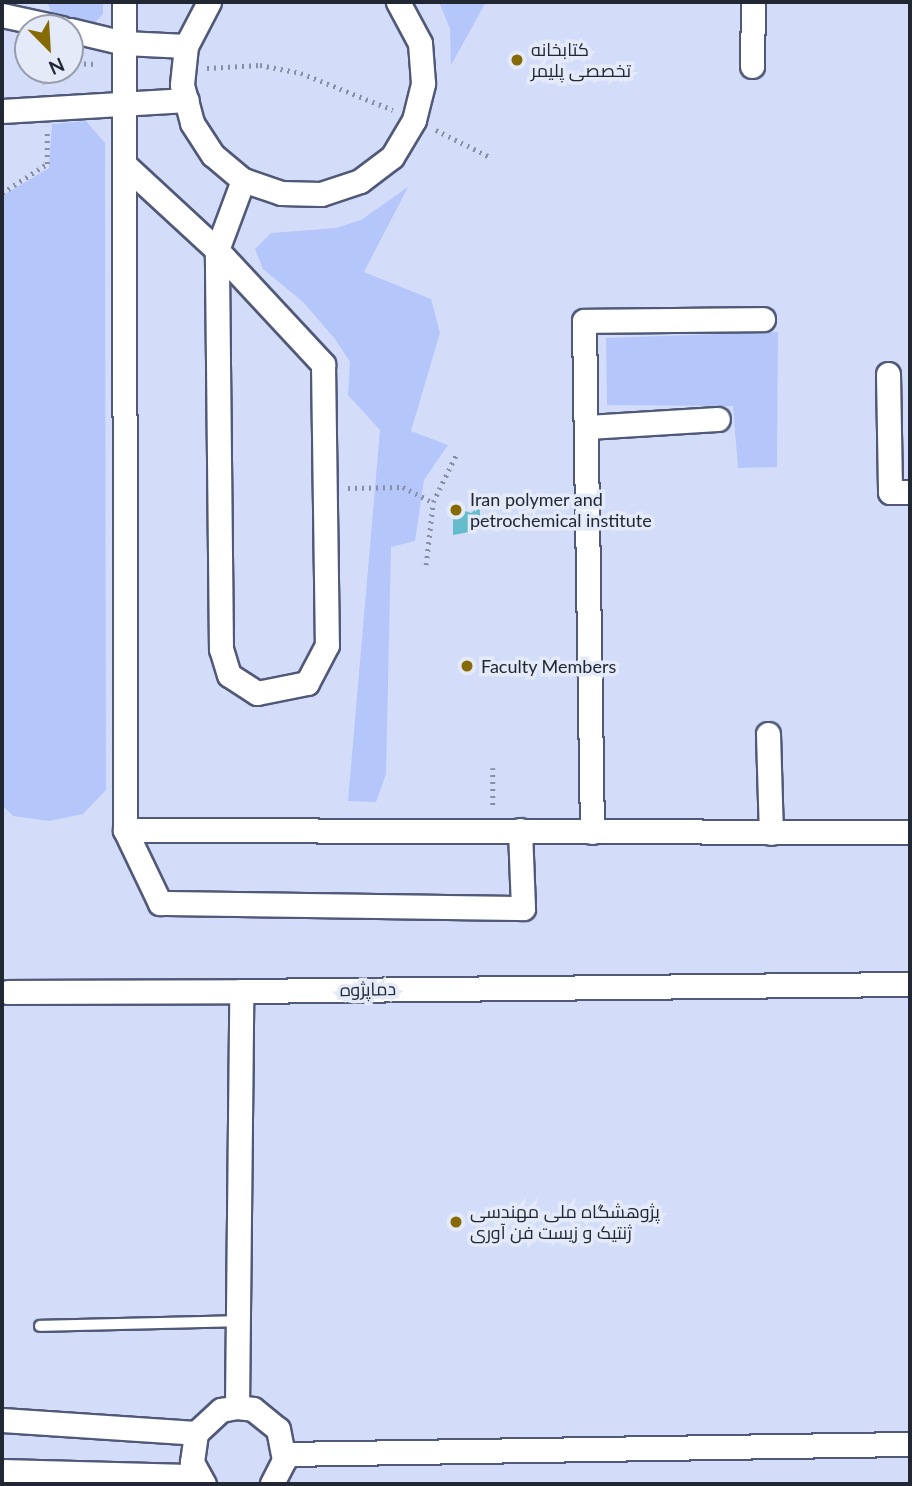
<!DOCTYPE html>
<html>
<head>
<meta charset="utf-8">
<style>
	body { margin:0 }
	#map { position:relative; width:912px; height:1486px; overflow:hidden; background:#d3ddfa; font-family:Lato,Cairo,sans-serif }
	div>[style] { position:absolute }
	.green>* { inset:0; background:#b5c6fa }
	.water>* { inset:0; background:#65bccb }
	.path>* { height:4.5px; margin-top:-2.25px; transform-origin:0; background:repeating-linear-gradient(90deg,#878fa5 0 2px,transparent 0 7px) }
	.roads { filter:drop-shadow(2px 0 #505a78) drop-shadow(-2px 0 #505a78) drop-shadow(0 2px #505a78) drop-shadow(0 -2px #505a78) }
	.lane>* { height:10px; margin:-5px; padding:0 5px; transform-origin:5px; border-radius:5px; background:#fff }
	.street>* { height:23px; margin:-11.5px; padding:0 11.5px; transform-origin:11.5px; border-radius:11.5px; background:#fff }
	.dots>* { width:19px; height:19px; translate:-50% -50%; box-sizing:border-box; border:4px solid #e5eaf9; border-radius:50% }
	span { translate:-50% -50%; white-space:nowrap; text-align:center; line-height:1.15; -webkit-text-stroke:7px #e5eaf9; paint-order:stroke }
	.poi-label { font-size:18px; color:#222734 }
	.left { translate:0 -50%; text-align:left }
	.street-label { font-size:18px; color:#222734 }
	.frame { position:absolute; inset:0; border:4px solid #222734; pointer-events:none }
	.north { position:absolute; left:14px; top:14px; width:70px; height:70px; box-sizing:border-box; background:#e5eaf9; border:2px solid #979caa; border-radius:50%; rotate:156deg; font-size:19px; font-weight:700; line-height:28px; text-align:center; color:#222734 }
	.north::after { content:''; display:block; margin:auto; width:24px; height:32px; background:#866a06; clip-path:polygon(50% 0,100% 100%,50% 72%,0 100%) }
</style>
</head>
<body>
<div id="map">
	<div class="green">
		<i style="clip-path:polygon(47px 2px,103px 2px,103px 14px,92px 26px,54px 19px)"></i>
		<i style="clip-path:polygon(439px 2px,486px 2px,451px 65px,450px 29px)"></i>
		<i style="clip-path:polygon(86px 121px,105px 143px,106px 790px,83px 814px,49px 821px,13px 816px,2px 805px,2px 196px,49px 168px,52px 124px)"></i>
		<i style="clip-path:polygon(408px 187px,364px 272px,431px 299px,440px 333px,411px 431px,448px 445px,424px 480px,415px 541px,391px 547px,386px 774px,376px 802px,348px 801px,380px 430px,348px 395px,350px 362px,335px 339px,303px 302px,263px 269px,255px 249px,271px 233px,336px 228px,361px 220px)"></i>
		<i style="clip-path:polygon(778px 332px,777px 467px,738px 468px,733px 406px,607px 405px,606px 338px)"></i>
	</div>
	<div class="water">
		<i style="clip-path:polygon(480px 506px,480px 525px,475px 531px,453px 535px,453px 507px,471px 513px)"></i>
	</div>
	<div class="path">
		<i style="left:70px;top:63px;width:27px;rotate:2deg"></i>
		<i style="left:207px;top:68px;width:53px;rotate:-3.2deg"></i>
		<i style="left:260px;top:65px;width:42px;rotate:11deg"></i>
		<i style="left:301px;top:73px;width:99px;rotate:21.9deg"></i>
		<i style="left:44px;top:70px;width:14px;rotate:86deg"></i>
		<i style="left:436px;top:130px;width:60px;rotate:26.6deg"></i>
		<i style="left:2px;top:193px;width:54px;rotate:-32.8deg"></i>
		<i style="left:47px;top:164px;width:33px;rotate:-90deg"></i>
		<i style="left:348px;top:488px;width:55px;rotate:-1deg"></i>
		<i style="left:403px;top:487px;width:34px;rotate:27deg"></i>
		<i style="left:426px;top:565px;width:63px;rotate:-83.7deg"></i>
		<i style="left:433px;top:502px;width:55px;rotate:-63.9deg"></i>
		<i style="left:493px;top:768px;width:41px;rotate:90deg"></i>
	</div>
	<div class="roads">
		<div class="lane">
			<i style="left:40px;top:1326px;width:200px;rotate:-1.4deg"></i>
		</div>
		<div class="street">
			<i style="left:124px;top:2px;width:828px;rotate:89.93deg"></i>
			<i style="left:125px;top:830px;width:785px;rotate:0.15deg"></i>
			<i style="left:209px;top:2px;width:50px;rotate:117.6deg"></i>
			<i style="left:186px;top:46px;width:39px;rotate:96deg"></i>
			<i style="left:182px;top:85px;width:39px;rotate:75deg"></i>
			<i style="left:192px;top:123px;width:38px;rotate:57deg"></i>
			<i style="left:213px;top:155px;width:39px;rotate:40deg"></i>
			<i style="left:243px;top:180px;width:40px;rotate:18.9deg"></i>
			<i style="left:281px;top:193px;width:40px;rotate:1.4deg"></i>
			<i style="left:321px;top:194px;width:41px;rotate:-18.4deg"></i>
			<i style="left:360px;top:181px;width:40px;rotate:-37deg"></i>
			<i style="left:392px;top:157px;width:43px;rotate:-59.3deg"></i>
			<i style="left:414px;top:120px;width:38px;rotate:-76deg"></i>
			<i style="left:423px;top:83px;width:40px;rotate:-94.3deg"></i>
			<i style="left:420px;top:43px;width:47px;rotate:-118.2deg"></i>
			<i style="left:2px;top:15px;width:61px;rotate:12.2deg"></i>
			<i style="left:70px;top:30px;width:56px;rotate:13.5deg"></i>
			<i style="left:124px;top:43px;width:62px;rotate:2.8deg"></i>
			<i style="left:752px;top:66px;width:64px;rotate:-89.1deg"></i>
			<i style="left:2px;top:111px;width:185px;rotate:-3.4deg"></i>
			<i style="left:126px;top:166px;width:124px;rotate:42.7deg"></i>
			<i style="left:217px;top:250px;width:75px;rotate:-69.6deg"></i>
			<i style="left:217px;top:250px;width:156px;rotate:47.1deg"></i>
			<i style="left:323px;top:364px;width:281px;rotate:89.2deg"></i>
			<i style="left:327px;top:645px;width:43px;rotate:117.8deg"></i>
			<i style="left:307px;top:683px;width:51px;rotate:168.7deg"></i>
			<i style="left:257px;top:693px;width:33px;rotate:-147deg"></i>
			<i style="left:229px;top:675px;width:27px;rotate:-107deg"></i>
			<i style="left:221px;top:649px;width:399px;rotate:-90.6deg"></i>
			<i style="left:888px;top:374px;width:118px;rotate:89deg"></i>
			<i style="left:890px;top:492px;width:20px"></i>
			<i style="left:587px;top:427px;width:131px;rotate:-3.5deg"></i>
			<i style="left:768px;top:734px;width:99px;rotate:88.3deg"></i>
			<i style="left:125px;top:830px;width:81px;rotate:64.4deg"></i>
			<i style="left:160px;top:903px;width:363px;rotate:0.8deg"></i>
			<i style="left:523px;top:908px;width:78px;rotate:-92.2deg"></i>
			<i style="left:592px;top:832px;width:511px;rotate:-90.9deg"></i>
			<i style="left:584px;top:321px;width:179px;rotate:-0.6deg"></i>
			<i style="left:8px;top:992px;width:233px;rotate:-0.2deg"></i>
			<i style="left:237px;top:1407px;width:416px;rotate:-89.4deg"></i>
			<i style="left:241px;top:991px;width:669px;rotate:-0.6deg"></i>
			<i style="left:2px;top:1420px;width:194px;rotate:3.8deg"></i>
			<i style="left:284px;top:1454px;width:626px;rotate:-0.92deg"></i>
			<i style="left:2px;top:1471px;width:196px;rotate:1.5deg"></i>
			<i style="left:204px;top:1484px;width:25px;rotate:-119deg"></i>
			<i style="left:192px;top:1462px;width:29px;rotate:-82deg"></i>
			<i style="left:196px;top:1433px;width:34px;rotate:-43deg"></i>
			<i style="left:221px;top:1410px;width:16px;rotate:-11deg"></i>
			<i style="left:237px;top:1407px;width:16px;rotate:7deg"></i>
			<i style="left:253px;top:1409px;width:32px;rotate:39deg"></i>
			<i style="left:278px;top:1429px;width:32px;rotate:79deg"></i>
			<i style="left:284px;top:1460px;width:27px;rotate:117deg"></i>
		</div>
	</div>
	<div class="dots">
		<i style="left:517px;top:60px;background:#866a06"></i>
		<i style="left:456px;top:510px;background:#866a06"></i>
		<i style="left:467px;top:666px;background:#866a06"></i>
		<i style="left:456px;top:1222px;background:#866a06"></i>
	</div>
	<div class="poi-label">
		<span class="left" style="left:531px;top:60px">کتابخانه<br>تخصصی پلیمر</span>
		<span class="left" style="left:470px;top:510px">Iran polymer and<br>petrochemical institute</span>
		<span class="left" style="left:481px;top:666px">Faculty Members</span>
		<span class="left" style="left:470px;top:1222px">پژوهشگاه ملی مهندسی<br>ژنتیک و زیست فن آوری</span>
	</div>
	<div class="street-label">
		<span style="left:368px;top:989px;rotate:-1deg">دماپژوه</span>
	</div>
	<div class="frame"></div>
	<div class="north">N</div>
</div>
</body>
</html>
